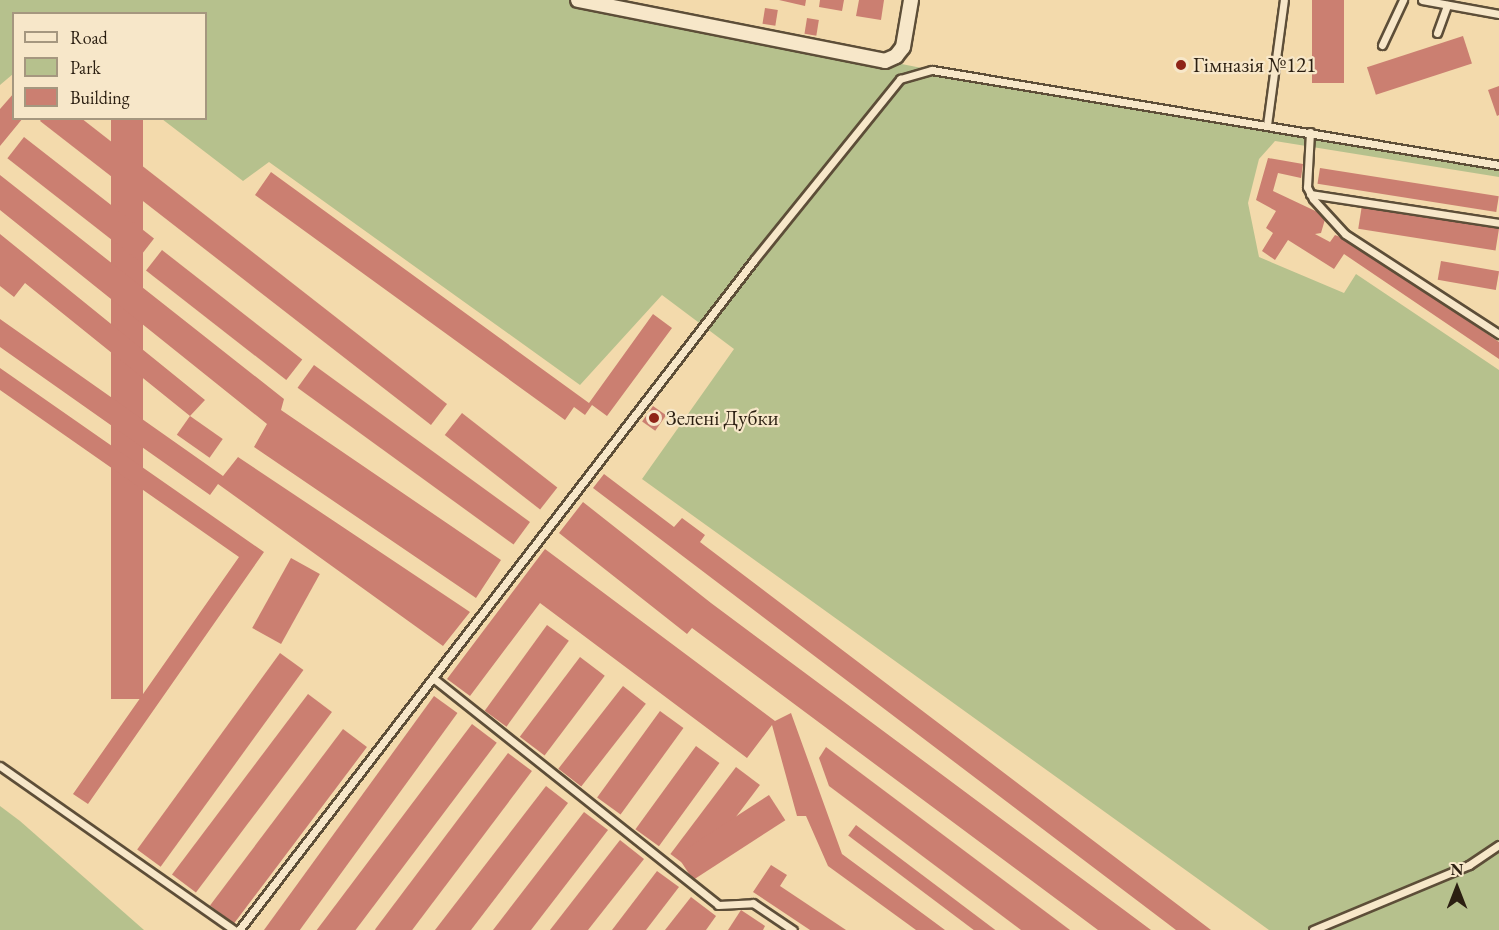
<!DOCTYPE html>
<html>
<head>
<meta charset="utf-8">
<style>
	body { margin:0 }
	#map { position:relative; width:1499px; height:930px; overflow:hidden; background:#f3daac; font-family:"EB Garamond",serif }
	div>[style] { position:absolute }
	.green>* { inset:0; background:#b6c18d }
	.building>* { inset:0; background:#cb7f71; transform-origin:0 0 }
	.roads { filter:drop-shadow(2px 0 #5d4e38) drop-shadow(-2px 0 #5d4e38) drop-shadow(0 2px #5d4e38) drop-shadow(0 -2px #5d4e38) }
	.lane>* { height:7px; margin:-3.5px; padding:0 3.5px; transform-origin:3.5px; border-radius:3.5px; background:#f7e7c9 }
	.street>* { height:14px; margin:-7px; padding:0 7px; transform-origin:7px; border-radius:7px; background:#f7e7c9 }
	.dots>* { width:16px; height:16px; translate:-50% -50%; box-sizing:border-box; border:3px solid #f7e7c9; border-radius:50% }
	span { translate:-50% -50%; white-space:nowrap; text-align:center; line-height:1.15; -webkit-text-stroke:4.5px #f7e7c9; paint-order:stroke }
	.poi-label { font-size:21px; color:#2b1f11 }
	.left { translate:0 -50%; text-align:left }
	.legend { position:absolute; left:12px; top:12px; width:195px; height:108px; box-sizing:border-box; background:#f7e7c9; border:2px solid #a5977f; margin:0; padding:8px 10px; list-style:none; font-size:18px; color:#2b1f11 }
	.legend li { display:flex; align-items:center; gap:12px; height:30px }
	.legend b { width:30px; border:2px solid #a5977f }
	.north { position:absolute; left:1427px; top:858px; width:60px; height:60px; -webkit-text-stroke:4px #f7e7c9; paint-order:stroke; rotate:0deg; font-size:16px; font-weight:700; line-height:24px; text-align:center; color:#2b1f11 }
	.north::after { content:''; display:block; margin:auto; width:21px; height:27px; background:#2b1f11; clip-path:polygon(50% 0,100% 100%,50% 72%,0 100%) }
</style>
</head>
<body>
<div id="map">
	<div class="green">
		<i style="clip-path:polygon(0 0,578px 0,932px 70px,1499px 165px,1499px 177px,1275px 141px,1259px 159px,1248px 203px,1259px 257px,1344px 293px,1356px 274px,1499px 370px,1499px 930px,1269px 930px,642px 479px,734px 349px,662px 295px,580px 385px,269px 162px,243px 181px,162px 119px,206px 118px,206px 14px,14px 14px,13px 74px,0 85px)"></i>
		<i style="clip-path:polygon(0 806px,20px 821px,144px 930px,0 930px)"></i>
	</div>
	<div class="building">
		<i style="clip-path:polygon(779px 0,806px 0,805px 6px)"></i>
		<i style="clip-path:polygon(820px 0,844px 0,842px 11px,819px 7px)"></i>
		<i style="clip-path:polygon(859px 0,884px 0,881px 20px,856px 16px)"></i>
		<i style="left:1312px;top:0;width:32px;height:83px"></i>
		<i style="left:765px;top:8px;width:13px;height:16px;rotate:9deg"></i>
		<i style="left:807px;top:18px;width:12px;height:16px;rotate:9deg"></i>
		<i style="left:1463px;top:36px;width:29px;height:101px;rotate:72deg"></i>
		<i style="clip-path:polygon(1499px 86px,1499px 115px,1497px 116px,1488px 90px)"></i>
		<i style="clip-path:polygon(14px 93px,14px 118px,23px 118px,0 146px,0 109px)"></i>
		<i style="clip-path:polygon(42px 118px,81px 118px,447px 404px,431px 425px,40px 121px)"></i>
		<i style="left:111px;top:118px;width:32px;height:581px"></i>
		<i style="left:24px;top:137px;width:165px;height:27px;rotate:38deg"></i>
		<i style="clip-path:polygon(1268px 158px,1303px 164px,1301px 178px,1278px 173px,1273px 191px,1326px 216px,1321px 233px,1315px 234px,1330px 242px,1335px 235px,1353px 242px,1499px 342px,1499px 359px,1344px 254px,1334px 269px,1288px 240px,1275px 260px,1262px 251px,1273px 233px,1266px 228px,1276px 211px,1256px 200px)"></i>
		<i style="left:1320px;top:168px;width:181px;height:16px;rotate:9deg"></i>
		<i style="clip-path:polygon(271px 172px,589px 403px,653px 314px,672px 328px,607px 416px,592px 405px,585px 415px,574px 407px,565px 420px,255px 195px)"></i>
		<i style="clip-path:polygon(0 175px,284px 399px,281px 410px,501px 560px,476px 598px,254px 447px,267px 424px,0 210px)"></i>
		<i style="left:1362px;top:205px;width:139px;height:24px;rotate:9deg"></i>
		<i style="clip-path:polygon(0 234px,205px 400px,190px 416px,25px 283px,14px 297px,0 286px)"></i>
		<i style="left:162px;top:250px;width:178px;height:26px;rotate:38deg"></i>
		<i style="left:1441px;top:261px;width:59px;height:19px;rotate:10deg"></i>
		<i style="clip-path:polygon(0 319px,223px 476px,238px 457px,470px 612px,443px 646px,218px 484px,210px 495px,0 347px)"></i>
		<i style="left:314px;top:365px;width:267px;height:28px;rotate:36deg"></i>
		<i style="clip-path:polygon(0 368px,264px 552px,88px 804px,73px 794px,239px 557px,0 390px)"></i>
		<i style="left:653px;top:406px;width:16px;height:19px;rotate:35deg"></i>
		<i style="left:462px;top:413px;width:121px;height:28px;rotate:38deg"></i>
		<i style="left:190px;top:416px;width:40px;height:23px;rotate:35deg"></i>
		<i style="clip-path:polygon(604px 474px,674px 527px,682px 518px,705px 535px,700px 542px,1211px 930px,1176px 930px,593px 488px)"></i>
		<i style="clip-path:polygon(583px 502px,711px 603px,1151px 930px,1098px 930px,692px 628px,687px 634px,559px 533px)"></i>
		<i style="clip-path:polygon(545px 549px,775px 721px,791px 713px,842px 854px,945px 930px,916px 930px,828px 866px,806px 816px,797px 816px,772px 725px,747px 758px,540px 603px,470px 696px,447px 679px)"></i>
		<i style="left:291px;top:558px;width:33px;height:80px;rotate:29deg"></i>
		<i style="left:547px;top:625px;width:27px;height:106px;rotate:36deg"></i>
		<i style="left:280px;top:653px;width:29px;height:243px;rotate:36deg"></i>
		<i style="left:580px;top:657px;width:31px;height:100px;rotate:37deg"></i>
		<i style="left:623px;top:686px;width:29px;height:105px;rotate:38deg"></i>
		<i style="left:308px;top:694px;width:30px;height:226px;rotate:37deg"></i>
		<i style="left:434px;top:696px;width:29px;height:293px;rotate:36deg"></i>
		<i style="left:660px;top:711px;width:29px;height:107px;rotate:36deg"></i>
		<i style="left:472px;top:724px;width:31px;height:258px;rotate:37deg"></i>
		<i style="left:343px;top:729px;width:30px;height:221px;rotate:37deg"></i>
		<i style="left:696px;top:746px;width:29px;height:103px;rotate:36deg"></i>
		<i style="clip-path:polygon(826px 747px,1070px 930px,1021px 930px,829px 786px,819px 758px)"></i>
		<i style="left:508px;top:753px;width:30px;height:221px;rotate:37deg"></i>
		<i style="left:736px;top:767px;width:30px;height:109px;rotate:37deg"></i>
		<i style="clip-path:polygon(546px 786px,568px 803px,471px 930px,435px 930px)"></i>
		<i style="left:769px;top:795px;width:30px;height:110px;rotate:57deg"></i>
		<i style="clip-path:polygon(584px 812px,608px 830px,531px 930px,493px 930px)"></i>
		<i style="left:856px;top:825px;width:176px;height:13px;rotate:37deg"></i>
		<i style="clip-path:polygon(620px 840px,644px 859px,588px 930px,550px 930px)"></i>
		<i style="clip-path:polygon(771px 865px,787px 875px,780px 886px,846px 930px,810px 930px,753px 892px)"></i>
		<i style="clip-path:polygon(657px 871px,679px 887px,646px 930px,612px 930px)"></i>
		<i style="clip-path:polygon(691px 897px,716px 916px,706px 930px,665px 930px)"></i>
		<i style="clip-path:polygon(741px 910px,765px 926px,763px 930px,728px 930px)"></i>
	</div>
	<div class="roads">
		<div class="lane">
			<i style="left:1422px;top:0;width:78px;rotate:10.3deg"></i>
			<i style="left:1437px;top:33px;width:30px;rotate:-70deg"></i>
			<i style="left:1382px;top:45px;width:50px;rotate:-65deg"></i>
			<i style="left:1267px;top:125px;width:126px;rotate:-82.3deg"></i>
			<i style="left:1310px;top:132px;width:55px;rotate:93.1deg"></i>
			<i style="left:1307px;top:187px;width:13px;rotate:63deg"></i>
			<i style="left:1313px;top:199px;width:47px;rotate:47.6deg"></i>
			<i style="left:1345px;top:234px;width:184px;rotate:33deg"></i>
			<i style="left:1310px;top:194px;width:191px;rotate:8.7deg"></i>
			<i style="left:433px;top:678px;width:364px;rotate:38.5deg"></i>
			<i style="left:718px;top:905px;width:35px;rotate:-3deg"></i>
			<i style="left:753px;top:903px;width:48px;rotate:34deg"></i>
			<i style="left:0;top:766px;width:286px;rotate:35deg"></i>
			<i style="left:239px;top:930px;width:845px;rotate:-52.45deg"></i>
			<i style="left:754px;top:260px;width:233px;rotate:-51.1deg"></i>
			<i style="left:900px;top:79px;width:33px;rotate:-16deg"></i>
			<i style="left:932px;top:70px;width:575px;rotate:9.51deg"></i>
			<i style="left:1313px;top:930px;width:169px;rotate:-22.6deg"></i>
			<i style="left:1469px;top:865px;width:36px;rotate:-34deg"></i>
		</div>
		<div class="street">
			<i style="left:578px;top:0;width:313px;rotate:11.2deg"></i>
			<i style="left:885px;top:61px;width:12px;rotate:-24deg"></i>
			<i style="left:896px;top:56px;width:11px;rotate:-52deg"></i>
			<i style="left:903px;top:47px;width:48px;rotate:-80.3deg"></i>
		</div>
	</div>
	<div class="dots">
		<i style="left:1181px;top:65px;background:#8f2418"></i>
		<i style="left:654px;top:418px;background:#8f2418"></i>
	</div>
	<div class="poi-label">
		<span class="left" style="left:1193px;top:65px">Гімназія №121</span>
		<span class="left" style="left:666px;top:418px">Зелені Дубки</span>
	</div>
	<ul class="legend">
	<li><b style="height:8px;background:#f7e7c9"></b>Road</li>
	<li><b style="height:16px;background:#b6c18d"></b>Park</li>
	<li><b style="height:16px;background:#cb7f71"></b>Building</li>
	</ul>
	<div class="north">N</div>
</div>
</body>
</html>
